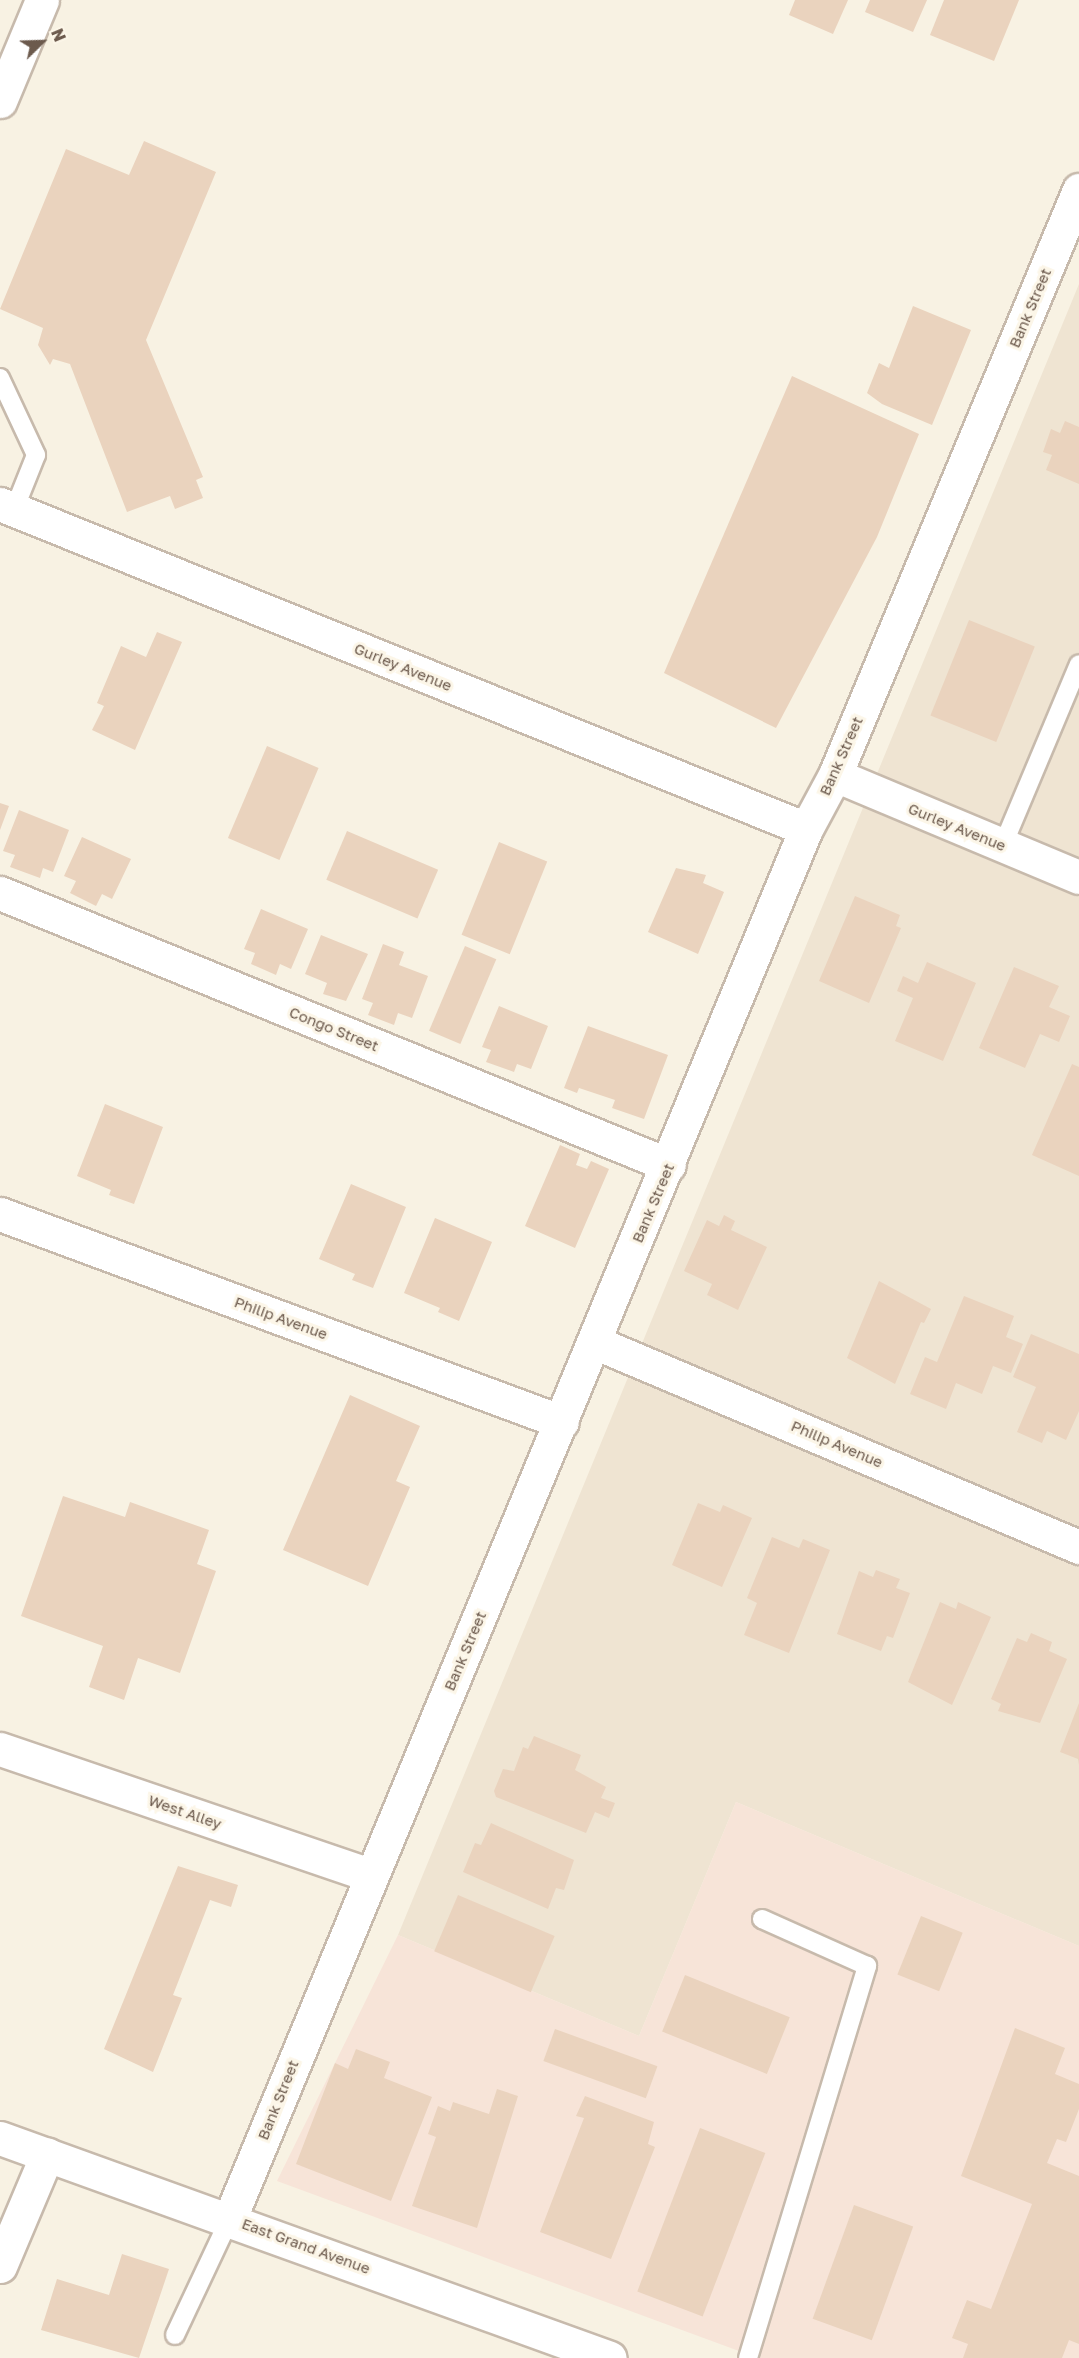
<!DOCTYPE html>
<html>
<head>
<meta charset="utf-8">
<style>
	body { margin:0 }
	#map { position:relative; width:1079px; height:2358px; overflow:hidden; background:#f8f2e3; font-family:"Golos Text",sans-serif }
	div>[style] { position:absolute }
	.residential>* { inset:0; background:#efe4d2 }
	.commercial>* { inset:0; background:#f7e4d8 }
	.building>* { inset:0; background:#ead3be; transform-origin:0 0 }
	.roads { filter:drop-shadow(2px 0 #c7baac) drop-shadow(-2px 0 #c7baac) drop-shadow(0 2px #c7baac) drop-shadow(0 -2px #c7baac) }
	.lane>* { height:18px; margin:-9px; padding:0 9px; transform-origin:9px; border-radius:9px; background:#fff }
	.street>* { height:33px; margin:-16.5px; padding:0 16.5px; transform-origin:16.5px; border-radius:16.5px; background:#fff }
	.secondary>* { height:33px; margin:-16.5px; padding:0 16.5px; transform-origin:16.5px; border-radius:16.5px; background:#fff }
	span { translate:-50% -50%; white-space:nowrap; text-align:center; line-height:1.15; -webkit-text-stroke:6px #fcf6e8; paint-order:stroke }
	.street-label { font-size:15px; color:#6c5a4d }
	.north { position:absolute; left:12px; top:12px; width:60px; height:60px; -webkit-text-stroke:4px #fcf6e8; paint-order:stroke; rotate:67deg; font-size:16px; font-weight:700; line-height:24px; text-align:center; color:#6c5a4d }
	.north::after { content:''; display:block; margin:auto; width:21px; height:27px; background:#6c5a4d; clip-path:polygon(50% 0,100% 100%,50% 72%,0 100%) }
</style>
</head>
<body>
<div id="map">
	<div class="residential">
		<i style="clip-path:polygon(1079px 284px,1079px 1946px,736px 1802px,639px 2036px,398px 1935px)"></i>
	</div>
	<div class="commercial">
		<i style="clip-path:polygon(736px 1802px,1079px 1946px,1079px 2358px,758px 2358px,277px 2181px,398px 1935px,639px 2036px)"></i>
	</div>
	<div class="building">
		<i style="clip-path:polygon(795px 0,848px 0,833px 34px,789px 15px)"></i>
		<i style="clip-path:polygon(870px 0,927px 0,913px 32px,865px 12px)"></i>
		<i style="clip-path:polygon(944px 0,1019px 0,994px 61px,930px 35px)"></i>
		<i style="clip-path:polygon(144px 141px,216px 172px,146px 340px,203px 477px,196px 480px,203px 498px,175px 509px,170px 496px,127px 512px,70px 364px,53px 359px,50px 365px,38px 345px,43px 328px,0 309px,66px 149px,129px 175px)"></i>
		<i style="clip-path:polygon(913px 306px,971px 330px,932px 425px,882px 404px,867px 393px,879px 363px,889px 368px)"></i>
		<i style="clip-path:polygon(792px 376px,919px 434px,877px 537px,776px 728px,664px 673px)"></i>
		<i style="clip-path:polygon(1065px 421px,1079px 427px,1079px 484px,1046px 470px,1052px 455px,1043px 452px,1051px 429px,1060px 433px)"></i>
		<i style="left:969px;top:620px;width:71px;height:103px;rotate:22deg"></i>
		<i style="clip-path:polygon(157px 632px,182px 642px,135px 750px,92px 730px,104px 706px,97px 703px,121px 646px,146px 657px)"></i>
		<i style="left:267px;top:746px;width:56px;height:100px;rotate:23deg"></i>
		<i style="clip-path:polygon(0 803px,9px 806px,0 830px)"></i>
		<i style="clip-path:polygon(19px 810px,69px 830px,53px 872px,43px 868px,40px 878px,10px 867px,15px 855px,3px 851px)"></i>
		<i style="left:347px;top:831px;width:99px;height:53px;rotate:23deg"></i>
		<i style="clip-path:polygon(82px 837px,131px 859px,112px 899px,102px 894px,96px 906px,70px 893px,76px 881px,64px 876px)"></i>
		<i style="left:499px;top:842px;width:52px;height:100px;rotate:22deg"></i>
		<i style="clip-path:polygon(676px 868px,706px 875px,703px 883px,724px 892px,698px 954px,648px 932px)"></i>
		<i style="clip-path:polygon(855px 896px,900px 915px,896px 926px,901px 928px,869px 1003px,819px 981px)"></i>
		<i style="clip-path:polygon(261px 909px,308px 929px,291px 969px,280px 964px,276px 975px,251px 964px,255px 953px,244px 949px)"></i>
		<i style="clip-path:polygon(321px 935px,368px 954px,346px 1001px,323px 994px,327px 983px,305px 974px)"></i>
		<i style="clip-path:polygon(383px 944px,404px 952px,399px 965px,428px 976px,412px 1018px,398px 1013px,394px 1025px,368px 1015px,373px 1003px,362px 999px)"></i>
		<i style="left:465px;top:946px;width:34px;height:92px;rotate:23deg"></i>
		<i style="clip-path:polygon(927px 962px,976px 983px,943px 1061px,895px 1041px,913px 998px,897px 991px,903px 976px,918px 983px)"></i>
		<i style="clip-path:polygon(1014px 967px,1059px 986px,1049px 1007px,1070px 1016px,1059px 1042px,1040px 1034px,1025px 1068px,979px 1048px)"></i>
		<i style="clip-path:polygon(499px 1006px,548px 1026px,531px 1069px,517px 1064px,514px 1072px,486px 1062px,491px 1050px,482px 1047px)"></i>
		<i style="clip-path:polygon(588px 1026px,668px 1055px,644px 1119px,612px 1108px,615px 1100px,579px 1088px,577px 1093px,564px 1088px)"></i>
		<i style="clip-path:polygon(1072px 1064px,1079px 1067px,1079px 1176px,1032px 1155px)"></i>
		<i style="clip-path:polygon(105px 1104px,163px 1127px,134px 1204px,109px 1195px,111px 1190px,77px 1176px)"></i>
		<i style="clip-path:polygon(560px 1145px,580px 1154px,576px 1165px,587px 1169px,591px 1161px,609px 1169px,575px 1248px,525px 1226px)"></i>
		<i style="clip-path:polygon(351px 1184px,406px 1207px,373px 1288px,352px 1280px,355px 1274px,319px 1259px)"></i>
		<i style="clip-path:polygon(724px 1215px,735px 1221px,731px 1230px,767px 1247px,738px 1310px,707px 1295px,712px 1284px,684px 1271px,707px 1220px,719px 1226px)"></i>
		<i style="clip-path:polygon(435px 1218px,492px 1242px,459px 1321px,438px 1312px,440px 1308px,404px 1293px)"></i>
		<i style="clip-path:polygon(879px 1281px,931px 1309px,924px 1323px,921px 1322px,895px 1384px,847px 1358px)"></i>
		<i style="clip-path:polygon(964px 1296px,1014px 1316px,1006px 1337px,1023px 1344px,1011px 1373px,993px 1366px,982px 1394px,956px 1383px,946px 1409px,910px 1394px,925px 1357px,937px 1362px)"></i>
		<i style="clip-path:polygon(1031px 1334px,1079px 1354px,1079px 1411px,1066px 1440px,1047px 1431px,1042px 1443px,1017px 1432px,1036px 1387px,1013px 1377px)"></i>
		<i style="clip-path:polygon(350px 1395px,420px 1426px,396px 1481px,410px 1487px,368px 1586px,283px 1550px)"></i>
		<i style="clip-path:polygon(63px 1496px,125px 1517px,130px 1502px,209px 1530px,197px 1564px,216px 1571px,180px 1673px,138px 1658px,124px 1700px,89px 1687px,103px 1646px,21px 1616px)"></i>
		<i style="clip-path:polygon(698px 1503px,720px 1512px,723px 1505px,752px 1518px,722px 1587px,672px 1565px)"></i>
		<i style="clip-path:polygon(772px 1537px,799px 1548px,803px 1539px,830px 1550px,789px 1653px,744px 1635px,757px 1603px,747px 1598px)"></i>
		<i style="clip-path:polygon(876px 1570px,900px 1579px,896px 1588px,910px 1593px,893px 1638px,887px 1636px,881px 1651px,837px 1634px,859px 1571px,873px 1577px)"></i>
		<i style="clip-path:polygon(940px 1602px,956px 1609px,958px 1602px,991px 1617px,952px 1705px,908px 1682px)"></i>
		<i style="clip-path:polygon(1031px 1633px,1052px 1642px,1049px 1651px,1067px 1659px,1040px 1723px,998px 1711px,1001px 1704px,991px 1699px,1017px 1638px,1027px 1642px)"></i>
		<i style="clip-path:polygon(1079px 1703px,1079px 1765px,1078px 1759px,1060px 1752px)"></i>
		<i style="clip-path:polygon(534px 1736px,581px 1755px,575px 1770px,606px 1787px,601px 1798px,615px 1803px,609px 1818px,595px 1812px,586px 1833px,496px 1797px,494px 1791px,503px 1769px,514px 1771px,523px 1747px,528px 1749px)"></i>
		<i style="clip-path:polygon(491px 1823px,574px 1860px,564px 1890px,556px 1888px,548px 1909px,463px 1872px,475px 1843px,481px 1845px)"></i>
		<i style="clip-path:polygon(178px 1866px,238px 1885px,231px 1907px,210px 1900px,173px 1995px,182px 1998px,153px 2072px,104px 2049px)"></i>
		<i style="left:458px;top:1895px;width:105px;height:61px;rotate:23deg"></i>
		<i style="left:921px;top:1916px;width:45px;height:63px;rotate:22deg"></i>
		<i style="left:685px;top:1975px;width:113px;height:61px;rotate:22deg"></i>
		<i style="clip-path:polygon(1015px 2028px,1065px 2048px,1055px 2074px,1079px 2084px,1079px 2109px,1066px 2142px,1057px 2139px,1047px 2163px,1079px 2176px,1079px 2344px,1069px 2340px,1062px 2358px,963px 2358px,968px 2344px,952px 2338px,967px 2300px,991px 2309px,1032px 2204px,961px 2176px)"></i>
		<i style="left:555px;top:2029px;width:109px;height:34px;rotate:20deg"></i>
		<i style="clip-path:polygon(356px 2049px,390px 2062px,384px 2078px,432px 2097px,391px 2201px,296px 2164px,335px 2063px,348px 2069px)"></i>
		<i style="clip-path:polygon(497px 2089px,518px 2096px,477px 2228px,412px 2206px,436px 2137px,428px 2134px,438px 2106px,450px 2111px,453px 2102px,489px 2114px)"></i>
		<i style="clip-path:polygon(585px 2096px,654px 2122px,648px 2144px,655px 2147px,611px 2259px,540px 2232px,584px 2118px,576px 2116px)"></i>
		<i style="left:700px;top:2128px;width:70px;height:175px;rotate:21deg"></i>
		<i style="left:854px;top:2205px;width:63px;height:121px;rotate:20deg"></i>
		<i style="clip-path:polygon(122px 2254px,169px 2269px,139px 2358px,41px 2330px,57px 2279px,109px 2295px)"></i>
	</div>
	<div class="roads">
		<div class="lane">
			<i style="left:0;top:378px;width:85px;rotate:64.9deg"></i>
			<i style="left:36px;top:455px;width:59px;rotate:111.8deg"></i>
			<i style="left:1003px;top:845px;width:196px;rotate:-67.2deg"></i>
			<i style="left:175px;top:2335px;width:129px;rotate:-64.8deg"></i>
			<i style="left:748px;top:2358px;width:410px;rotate:-73.1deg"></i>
			<i style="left:867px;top:1966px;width:115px;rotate:-155.9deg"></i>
		</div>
		<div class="street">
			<i style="left:0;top:504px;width:869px;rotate:21.96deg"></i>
			<i style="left:835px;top:775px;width:264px;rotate:22.7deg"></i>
			<i style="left:0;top:893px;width:722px;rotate:22.13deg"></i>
			<i style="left:0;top:1214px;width:599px;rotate:20.31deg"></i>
			<i style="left:594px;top:1342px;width:527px;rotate:22.91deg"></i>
			<i style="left:0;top:1749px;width:391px;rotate:18.8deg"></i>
			<i style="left:230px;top:2218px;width:1504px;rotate:-67.48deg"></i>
			<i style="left:806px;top:829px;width:61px;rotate:-61.8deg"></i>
			<i style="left:835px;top:775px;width:634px;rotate:-67.36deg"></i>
			<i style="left:0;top:2266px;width:121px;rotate:-67.1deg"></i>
		</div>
		<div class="secondary">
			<i style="left:0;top:101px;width:109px;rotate:-67.4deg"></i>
			<i style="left:0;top:2138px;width:648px;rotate:19.83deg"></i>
		</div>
	</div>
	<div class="street-label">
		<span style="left:1030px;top:308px;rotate:-67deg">Bank Street</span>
		<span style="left:403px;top:667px;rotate:22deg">Gurley Avenue</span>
		<span style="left:841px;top:756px;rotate:-66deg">Bank Street</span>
		<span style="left:957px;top:827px;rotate:22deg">Gurley Avenue</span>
		<span style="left:334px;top:1029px;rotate:22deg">Congo Street</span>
		<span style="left:653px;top:1203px;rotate:-67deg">Bank Street</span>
		<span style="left:281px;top:1318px;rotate:20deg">Philip Avenue</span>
		<span style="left:837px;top:1444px;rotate:23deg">Philip Avenue</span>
		<span style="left:465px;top:1651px;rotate:-67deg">Bank Street</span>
		<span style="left:185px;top:1812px;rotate:19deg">West Alley</span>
		<span style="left:278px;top:2100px;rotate:-68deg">Bank Street</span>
		<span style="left:306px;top:2246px;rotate:20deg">East Grand Avenue</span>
	</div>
	<div class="north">N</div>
</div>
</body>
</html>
